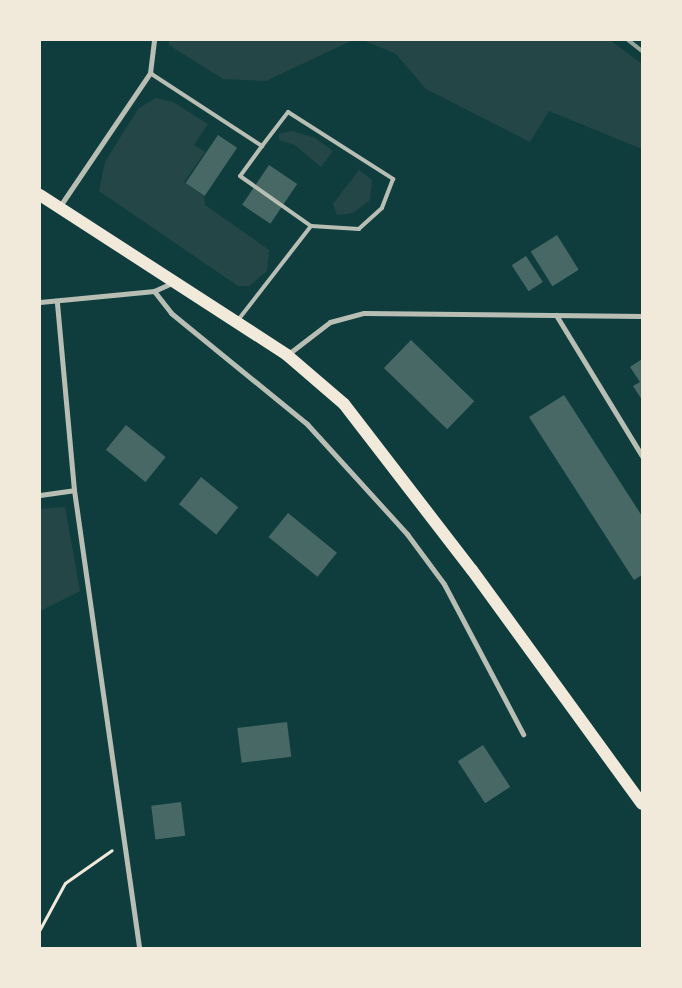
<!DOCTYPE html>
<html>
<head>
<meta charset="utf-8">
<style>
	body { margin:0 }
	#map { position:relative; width:682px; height:988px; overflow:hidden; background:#0f3d3e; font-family:"Fira Sans",sans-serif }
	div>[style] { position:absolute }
	.green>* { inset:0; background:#244646 }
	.building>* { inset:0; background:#486865; transform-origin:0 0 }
	.path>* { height:3px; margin:-1.5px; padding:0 1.5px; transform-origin:1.5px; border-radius:1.5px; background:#f1e9da }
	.service>* { height:4px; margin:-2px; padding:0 2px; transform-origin:2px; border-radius:2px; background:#b8beb3 }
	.minor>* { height:5px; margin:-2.5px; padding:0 2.5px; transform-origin:2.5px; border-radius:2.5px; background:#b8beb3 }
	.primary>* { height:12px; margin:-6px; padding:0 6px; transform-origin:6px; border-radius:6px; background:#f1e9da }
	.rail>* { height:4px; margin:-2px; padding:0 2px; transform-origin:2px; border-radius:2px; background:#97a49c }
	span { translate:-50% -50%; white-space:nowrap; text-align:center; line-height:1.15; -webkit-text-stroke:5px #f1e9da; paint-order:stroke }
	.frame { position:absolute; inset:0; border:41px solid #f1e9da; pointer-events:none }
</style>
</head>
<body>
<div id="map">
	<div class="green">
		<i style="clip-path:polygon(169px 40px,353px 40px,266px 81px,223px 79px,169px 45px)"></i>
		<i style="clip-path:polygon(363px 40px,610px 40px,642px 64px,642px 149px,549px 111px,530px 142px,426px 89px,396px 54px)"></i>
		<i style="clip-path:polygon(156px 98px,173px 102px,208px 124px,194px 145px,205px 152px,184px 182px,204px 196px,205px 205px,269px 250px,267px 271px,249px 286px,238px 286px,99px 191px,105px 162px,126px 128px,139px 108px)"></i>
		<i style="clip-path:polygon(292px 131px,315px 138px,333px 151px,321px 167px,295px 145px,279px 140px,279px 134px)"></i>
		<i style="clip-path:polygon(359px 170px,372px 180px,370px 200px,353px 213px,337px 215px,333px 204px)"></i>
		<i style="clip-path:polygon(65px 507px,80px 591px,40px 611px,40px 509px)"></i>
	</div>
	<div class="building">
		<i style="left:218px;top:135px;width:23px;height:58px;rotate:34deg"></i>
		<i style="left:269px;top:165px;width:34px;height:48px;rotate:34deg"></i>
		<i style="left:557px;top:235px;width:41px;height:31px;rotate:58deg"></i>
		<i style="left:526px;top:256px;width:31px;height:17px;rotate:57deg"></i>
		<i style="left:411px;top:340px;width:88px;height:39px;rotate:44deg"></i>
		<i style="clip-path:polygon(642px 359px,642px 400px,633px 386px,640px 382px,630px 367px)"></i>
		<i style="clip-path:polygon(564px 395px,642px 516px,642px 575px,634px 580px,529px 417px)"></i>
		<i style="left:126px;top:425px;width:51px;height:32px;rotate:39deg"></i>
		<i style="left:201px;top:477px;width:48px;height:35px;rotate:39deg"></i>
		<i style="left:288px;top:513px;width:63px;height:31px;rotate:39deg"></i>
		<i style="left:287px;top:722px;width:35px;height:50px;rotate:83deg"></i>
		<i style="left:483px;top:745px;width:50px;height:30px;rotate:57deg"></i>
		<i style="left:181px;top:802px;width:34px;height:30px;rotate:83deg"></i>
	</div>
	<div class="path">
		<i style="left:40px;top:929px;width:52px;rotate:-61.5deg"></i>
		<i style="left:65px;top:883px;width:57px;rotate:-35.1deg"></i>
	</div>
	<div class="service">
		<i style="left:150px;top:73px;width:134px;rotate:33.1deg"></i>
		<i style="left:262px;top:146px;width:37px;rotate:126deg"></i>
		<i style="left:240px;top:176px;width:87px;rotate:35.2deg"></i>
		<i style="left:311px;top:226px;width:119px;rotate:127.8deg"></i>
		<i style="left:262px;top:146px;width:43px;rotate:-52.6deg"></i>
		<i style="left:288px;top:112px;width:125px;rotate:32.5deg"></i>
		<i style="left:393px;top:179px;width:31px;rotate:111deg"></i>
		<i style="left:382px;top:208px;width:31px;rotate:138deg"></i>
		<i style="left:359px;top:229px;width:48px;rotate:-176.4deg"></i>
	</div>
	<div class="minor">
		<i style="left:60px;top:206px;width:161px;rotate:-55.9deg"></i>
		<i style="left:150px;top:73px;width:33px;rotate:-83deg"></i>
		<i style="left:154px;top:291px;width:28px;rotate:52deg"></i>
		<i style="left:171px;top:313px;width:176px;rotate:39.2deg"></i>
		<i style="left:307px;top:424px;width:149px;rotate:47.7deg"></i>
		<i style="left:407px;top:534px;width:62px;rotate:53.5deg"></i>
		<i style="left:444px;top:584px;width:170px;rotate:62.2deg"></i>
		<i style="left:40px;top:302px;width:115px;rotate:-5.5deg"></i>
		<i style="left:154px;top:291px;width:22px;rotate:-24deg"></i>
		<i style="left:556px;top:315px;width:165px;rotate:58.6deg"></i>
		<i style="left:287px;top:355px;width:54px;rotate:-37.5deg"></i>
		<i style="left:330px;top:322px;width:35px;rotate:-15deg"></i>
		<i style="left:364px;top:313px;width:278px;rotate:0.6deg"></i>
		<i style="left:74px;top:490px;width:463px;rotate:81.9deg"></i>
		<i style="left:40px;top:495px;width:34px;rotate:-8deg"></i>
		<i style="left:74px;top:490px;width:189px;rotate:-95.2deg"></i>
	</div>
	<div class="primary">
		<i style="left:40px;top:195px;width:294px;rotate:32.9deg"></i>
		<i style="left:287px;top:355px;width:75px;rotate:40.7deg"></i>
		<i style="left:344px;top:404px;width:210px;rotate:52.4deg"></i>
		<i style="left:472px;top:570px;width:289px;rotate:54deg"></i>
	</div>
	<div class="rail">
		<i style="left:628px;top:40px;width:18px;rotate:38deg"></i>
	</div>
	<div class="frame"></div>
</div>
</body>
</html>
